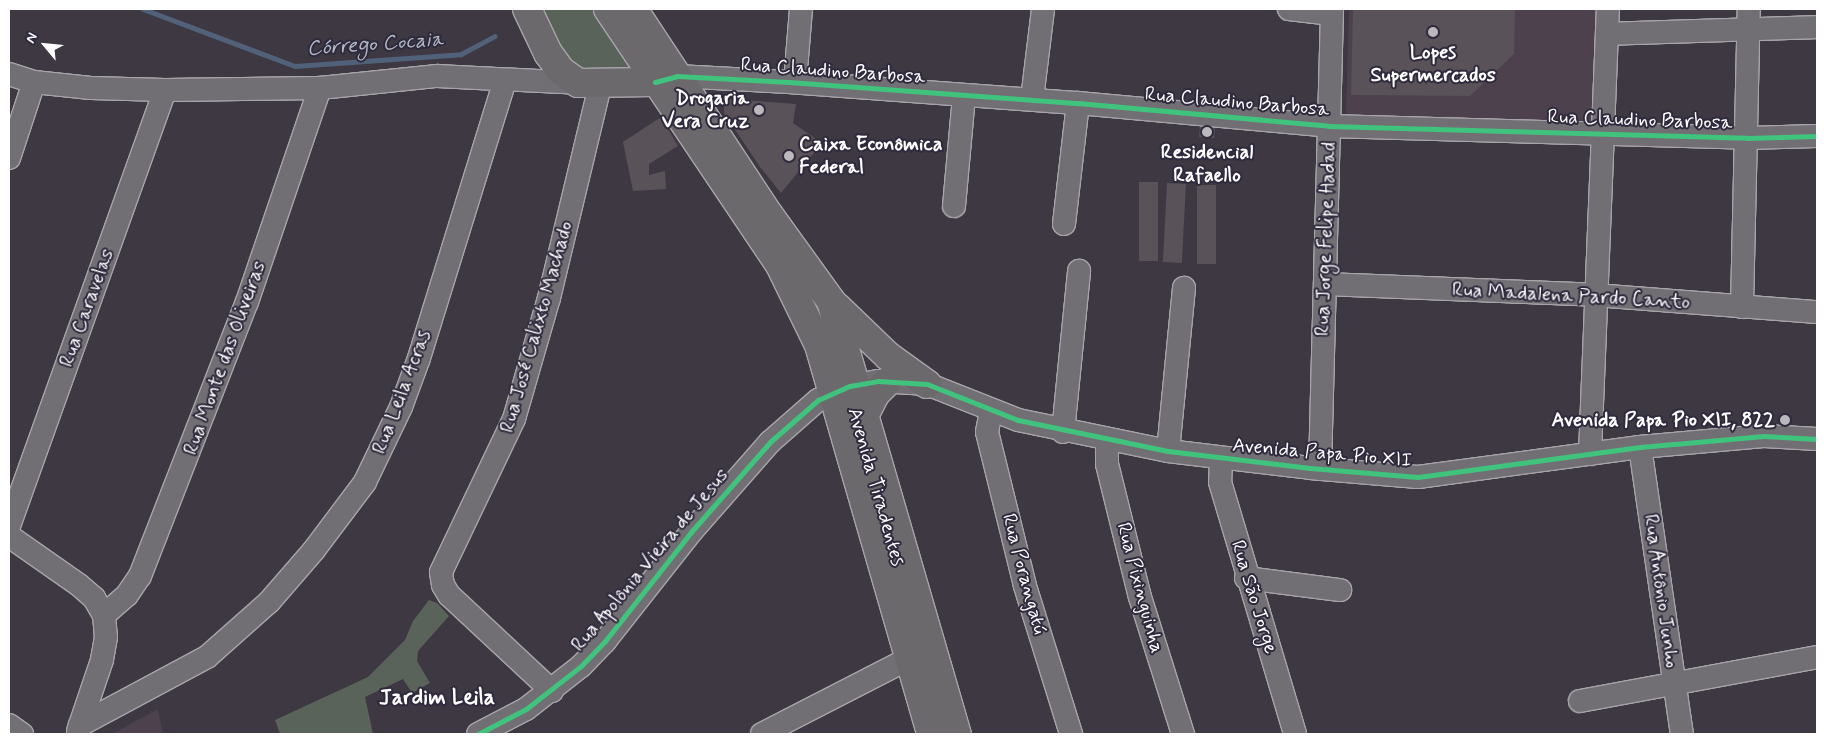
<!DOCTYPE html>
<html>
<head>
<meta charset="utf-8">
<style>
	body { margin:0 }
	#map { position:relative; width:1826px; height:743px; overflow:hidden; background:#3d3842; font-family:Mynerve,sans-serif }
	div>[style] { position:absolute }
	.built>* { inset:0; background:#4c414d }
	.green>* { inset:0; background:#5a635a }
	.stream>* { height:5px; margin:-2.5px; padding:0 2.5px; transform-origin:2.5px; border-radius:2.5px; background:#516179 }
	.building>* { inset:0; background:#595258; transform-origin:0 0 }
	.roads { filter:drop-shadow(1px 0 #a8a5aa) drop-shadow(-1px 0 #a8a5aa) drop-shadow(0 1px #a8a5aa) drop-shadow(0 -1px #a8a5aa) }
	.minor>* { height:22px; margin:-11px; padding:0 11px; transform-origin:11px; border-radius:11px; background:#716f74 }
	.major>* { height:28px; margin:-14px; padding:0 14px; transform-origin:14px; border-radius:14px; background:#6c696d }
	.cycleway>* { height:5px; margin:-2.5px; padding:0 2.5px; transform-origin:2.5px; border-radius:2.5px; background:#40c37c }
	.dots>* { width:14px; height:14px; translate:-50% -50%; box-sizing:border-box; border:2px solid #2f2a3d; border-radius:50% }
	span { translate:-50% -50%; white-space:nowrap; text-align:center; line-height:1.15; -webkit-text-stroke:4px #2f2a3d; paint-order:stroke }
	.poi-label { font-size:20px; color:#fff; font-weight:700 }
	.right { translate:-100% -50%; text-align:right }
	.left { translate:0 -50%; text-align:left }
	.street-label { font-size:20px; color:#fff }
	.water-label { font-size:21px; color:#b2bac5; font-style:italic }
	.quarter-label { font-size:22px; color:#fff; font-weight:700 }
	.frame { position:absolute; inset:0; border:10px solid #fff; pointer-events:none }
	.north { position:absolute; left:20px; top:20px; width:50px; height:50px; -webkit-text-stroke:4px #2f2a3d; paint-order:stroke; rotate:298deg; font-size:14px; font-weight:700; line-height:20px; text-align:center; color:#fff }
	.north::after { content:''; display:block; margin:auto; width:18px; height:22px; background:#fff; clip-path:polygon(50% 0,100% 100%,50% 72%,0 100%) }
</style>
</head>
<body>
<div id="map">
	<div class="built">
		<i style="clip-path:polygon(1349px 9px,1601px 9px,1592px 124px,1353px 118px,1346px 112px)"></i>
		<i style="clip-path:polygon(158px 709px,163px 734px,112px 734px)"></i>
	</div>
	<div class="green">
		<i style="clip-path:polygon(541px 9px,592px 9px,629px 67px,609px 72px,582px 69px,559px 50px)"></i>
		<i style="clip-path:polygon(429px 600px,437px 603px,449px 616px,418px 651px,417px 661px,430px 683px,412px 693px,403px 679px,365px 697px,373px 734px,280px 734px,275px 720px,368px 677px,405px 640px,413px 621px)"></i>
	</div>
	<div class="stream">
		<i style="left:143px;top:9px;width:162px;rotate:20.6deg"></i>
		<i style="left:295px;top:66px;width:166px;rotate:-4.1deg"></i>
		<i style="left:461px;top:54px;width:38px;rotate:-28deg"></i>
	</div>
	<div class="building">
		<i style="clip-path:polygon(1353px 9px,1515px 9px,1514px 54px,1470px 96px,1351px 95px)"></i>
		<i style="clip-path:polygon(731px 99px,796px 104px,793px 123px,822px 143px,781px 193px,760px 167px,724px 113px,724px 103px)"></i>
		<i style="clip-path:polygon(661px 117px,678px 146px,649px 164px,649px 175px,665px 171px,666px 189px,633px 191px,623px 142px)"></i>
		<i style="left:1200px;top:125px;width:15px;height:12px;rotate:4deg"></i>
		<i style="left:1139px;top:182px;width:19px;height:79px"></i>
		<i style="left:1167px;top:183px;width:19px;height:79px;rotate:3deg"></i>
		<i style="left:1197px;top:185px;width:19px;height:79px"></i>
	</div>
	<div class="roads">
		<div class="minor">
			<i style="left:1289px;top:9px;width:43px;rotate:6.6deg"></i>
			<i style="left:1607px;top:34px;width:210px;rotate:-1.9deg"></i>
			<i style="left:9px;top:74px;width:26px;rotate:18deg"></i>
			<i style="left:34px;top:82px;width:57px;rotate:6deg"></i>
			<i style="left:91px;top:88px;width:74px;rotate:1.5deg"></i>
			<i style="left:165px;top:90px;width:155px;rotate:-0.7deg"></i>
			<i style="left:320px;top:88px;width:118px;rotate:-5.9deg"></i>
			<i style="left:437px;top:76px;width:141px;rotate:2.8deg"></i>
			<i style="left:663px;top:80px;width:15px;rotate:-16deg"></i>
			<i style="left:677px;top:76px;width:112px;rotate:3.1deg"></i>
			<i style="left:789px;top:82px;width:290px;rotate:4.2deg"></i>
			<i style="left:1078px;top:103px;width:252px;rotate:5.2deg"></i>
			<i style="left:1329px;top:126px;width:418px;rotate:1.6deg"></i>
			<i style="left:1747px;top:138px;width:70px;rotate:-1.6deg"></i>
			<i style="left:795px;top:82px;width:73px;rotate:-85.3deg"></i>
			<i style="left:1032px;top:99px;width:91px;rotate:-83deg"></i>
			<i style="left:9px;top:158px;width:80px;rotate:-71.8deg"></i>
			<i style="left:954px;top:206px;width:110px;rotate:-84.8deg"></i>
			<i style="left:1064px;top:224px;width:122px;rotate:-83.4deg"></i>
			<i style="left:1325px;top:284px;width:270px;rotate:2.3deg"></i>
			<i style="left:1595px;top:295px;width:223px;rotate:4.4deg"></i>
			<i style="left:1742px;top:307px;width:298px;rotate:-88.7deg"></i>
			<i style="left:991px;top:411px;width:21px;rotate:101deg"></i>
			<i style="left:987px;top:432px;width:159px;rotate:76.1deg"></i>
			<i style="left:1025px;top:586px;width:155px;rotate:72.7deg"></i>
			<i style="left:1063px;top:432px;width:162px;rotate:-84.3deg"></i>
			<i style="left:1107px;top:440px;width:24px;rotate:90deg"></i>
			<i style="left:1107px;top:464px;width:137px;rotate:76.1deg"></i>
			<i style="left:1140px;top:597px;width:144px;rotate:72.6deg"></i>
			<i style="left:1640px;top:447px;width:290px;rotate:81.7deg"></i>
			<i style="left:1168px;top:451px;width:164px;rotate:-84.4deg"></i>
			<i style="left:1590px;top:454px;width:445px;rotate:-87.7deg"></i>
			<i style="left:1221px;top:459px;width:23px;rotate:92deg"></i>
			<i style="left:1220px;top:482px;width:263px;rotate:73.4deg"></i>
			<i style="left:1320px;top:469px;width:460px;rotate:-88.5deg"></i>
			<i style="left:9px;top:526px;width:463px;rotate:-70.3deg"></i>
			<i style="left:9px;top:536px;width:85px;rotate:35deg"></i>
			<i style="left:79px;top:585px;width:20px;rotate:41deg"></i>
			<i style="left:94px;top:598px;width:20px;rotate:60deg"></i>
			<i style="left:104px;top:615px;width:22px;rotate:85deg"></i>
			<i style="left:106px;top:637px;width:23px;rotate:100deg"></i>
			<i style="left:102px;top:660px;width:75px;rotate:108.7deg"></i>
			<i style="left:1246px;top:578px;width:95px;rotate:7.3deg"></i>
			<i style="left:104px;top:615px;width:30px;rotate:-41deg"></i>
			<i style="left:127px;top:595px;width:23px;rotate:-56deg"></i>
			<i style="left:140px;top:576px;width:294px;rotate:-68.7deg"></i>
			<i style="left:247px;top:302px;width:226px;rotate:-71.2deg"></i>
			<i style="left:552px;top:691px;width:141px;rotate:-137deg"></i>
			<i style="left:449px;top:595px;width:12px;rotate:-121deg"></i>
			<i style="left:443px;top:585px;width:13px;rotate:-99deg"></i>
			<i style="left:441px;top:572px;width:170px;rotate:-64.5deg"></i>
			<i style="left:514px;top:419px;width:126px;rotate:-73.9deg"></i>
			<i style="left:549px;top:298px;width:219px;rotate:-76.5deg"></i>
			<i style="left:1580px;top:701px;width:241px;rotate:-10.5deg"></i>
			<i style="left:9px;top:725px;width:16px;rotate:35deg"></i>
			<i style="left:80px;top:725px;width:144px;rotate:-28.2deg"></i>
			<i style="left:207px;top:657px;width:83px;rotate:-41.6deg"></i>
			<i style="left:269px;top:602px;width:69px;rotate:-49.1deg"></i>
			<i style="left:314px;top:550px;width:85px;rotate:-53.1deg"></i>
			<i style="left:365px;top:482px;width:83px;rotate:-64.4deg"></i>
			<i style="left:401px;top:407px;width:52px;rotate:-69.8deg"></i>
			<i style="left:419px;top:358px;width:290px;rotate:-72.8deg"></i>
			<i style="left:478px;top:734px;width:54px;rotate:-27.5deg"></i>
			<i style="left:526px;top:709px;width:70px;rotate:-38deg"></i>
			<i style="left:581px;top:666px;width:35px;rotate:-46deg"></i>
			<i style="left:605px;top:641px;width:139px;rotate:-51.7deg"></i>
			<i style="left:691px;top:532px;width:120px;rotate:-48.7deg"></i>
			<i style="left:770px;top:442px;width:64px;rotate:-41.2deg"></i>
			<i style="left:818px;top:400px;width:35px;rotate:-24deg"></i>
			<i style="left:850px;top:386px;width:28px;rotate:-10deg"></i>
			<i style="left:878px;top:381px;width:49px;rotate:3.5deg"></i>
			<i style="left:927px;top:384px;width:98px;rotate:21.6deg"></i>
			<i style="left:1018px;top:420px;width:153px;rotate:11.7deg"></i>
			<i style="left:1168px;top:451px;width:143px;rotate:6.8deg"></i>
			<i style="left:1310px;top:468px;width:108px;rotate:4.8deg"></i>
			<i style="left:1418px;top:477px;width:224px;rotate:-7.7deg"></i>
			<i style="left:1640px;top:447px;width:124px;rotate:-5.1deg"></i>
			<i style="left:1764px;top:436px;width:53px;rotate:3.2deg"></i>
			<i style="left:762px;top:734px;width:164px;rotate:-27.2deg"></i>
		</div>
		<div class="major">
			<i style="left:527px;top:9px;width:49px;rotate:64.5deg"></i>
			<i style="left:548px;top:53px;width:22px;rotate:54deg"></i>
			<i style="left:561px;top:71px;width:21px;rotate:35deg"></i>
			<i style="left:578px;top:83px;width:77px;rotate:-0.7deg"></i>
			<i style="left:608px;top:9px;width:308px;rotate:56.1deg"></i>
			<i style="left:780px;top:265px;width:89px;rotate:64deg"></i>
			<i style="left:819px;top:345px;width:405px;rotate:73.9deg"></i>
			<i style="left:633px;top:9px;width:247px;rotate:56.6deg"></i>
			<i style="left:769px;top:215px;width:106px;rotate:54.2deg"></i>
			<i style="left:831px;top:301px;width:451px;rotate:73.8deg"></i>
			<i style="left:837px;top:307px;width:71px;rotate:43.9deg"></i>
			<i style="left:888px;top:356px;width:48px;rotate:35.7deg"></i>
			<i style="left:861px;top:422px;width:31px;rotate:-63deg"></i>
			<i style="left:875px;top:394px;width:17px;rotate:-45deg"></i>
		</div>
	</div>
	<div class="cycleway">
		<i style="left:655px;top:82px;width:23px;rotate:-15deg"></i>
		<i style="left:677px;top:76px;width:112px;rotate:3.1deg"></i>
		<i style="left:789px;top:82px;width:290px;rotate:4.2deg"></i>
		<i style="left:1078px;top:103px;width:252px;rotate:5.2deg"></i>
		<i style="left:1329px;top:126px;width:418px;rotate:1.6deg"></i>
		<i style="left:1747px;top:138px;width:70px;rotate:-1.6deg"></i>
		<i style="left:478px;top:734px;width:54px;rotate:-27.5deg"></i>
		<i style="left:526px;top:709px;width:70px;rotate:-38deg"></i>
		<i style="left:581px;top:666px;width:35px;rotate:-46deg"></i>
		<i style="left:605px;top:641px;width:139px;rotate:-51.7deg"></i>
		<i style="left:691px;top:532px;width:120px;rotate:-48.7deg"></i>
		<i style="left:770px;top:442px;width:64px;rotate:-41.2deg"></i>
		<i style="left:818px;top:400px;width:35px;rotate:-24deg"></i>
		<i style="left:850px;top:386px;width:28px;rotate:-10deg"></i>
		<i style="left:878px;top:381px;width:49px;rotate:3.5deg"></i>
		<i style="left:927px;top:384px;width:98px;rotate:21.6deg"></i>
		<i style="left:1018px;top:420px;width:153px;rotate:11.7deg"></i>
		<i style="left:1168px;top:451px;width:143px;rotate:6.8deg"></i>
		<i style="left:1310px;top:468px;width:108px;rotate:4.8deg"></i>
		<i style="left:1418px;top:477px;width:224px;rotate:-7.7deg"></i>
		<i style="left:1640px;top:447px;width:124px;rotate:-5.1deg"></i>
		<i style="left:1764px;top:436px;width:53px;rotate:3.2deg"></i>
	</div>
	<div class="dots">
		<i style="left:1433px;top:32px;background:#bbb9bd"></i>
		<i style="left:759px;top:110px;background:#bbb9bd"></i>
		<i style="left:1207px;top:132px;background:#bbb9bd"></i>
		<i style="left:789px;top:156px;background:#bbb9bd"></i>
		<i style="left:1785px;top:420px;background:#bbb9bd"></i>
	</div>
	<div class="poi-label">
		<span style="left:1433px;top:64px">Lopes<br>Supermercados</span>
		<span class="right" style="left:749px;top:110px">Drogaria<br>Vera Cruz</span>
		<span class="left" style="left:799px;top:156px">Caixa Econômica<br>Federal</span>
		<span style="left:1207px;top:164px">Residencial<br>Rafaello</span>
		<span class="right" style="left:1775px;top:420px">Avenida Papa Pio XII, 822</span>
	</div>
	<div class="street-label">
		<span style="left:833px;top:71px;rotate:4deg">Rua Claudino Barbosa</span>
		<span style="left:1237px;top:102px;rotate:5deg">Rua Claudino Barbosa</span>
		<span style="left:1640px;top:120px;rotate:2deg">Rua Claudino Barbosa</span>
		<span style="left:1326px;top:239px;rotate:-88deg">Rua Jorge Felipe Hadad</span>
		<span style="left:1571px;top:296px;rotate:3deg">Rua Madalena Pardo Canto</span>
		<span style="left:87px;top:308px;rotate:-70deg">Rua Caravelas</span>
		<span style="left:537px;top:327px;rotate:-74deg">Rua José Calixto Machado</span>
		<span style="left:225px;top:358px;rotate:-70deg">Rua Monte das Oliveiras</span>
		<span style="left:402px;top:392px;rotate:-69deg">Rua Leila Acras</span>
		<span style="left:1322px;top:453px;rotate:5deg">Avenida Papa Pio XII</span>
		<span style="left:876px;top:487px;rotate:74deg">Avenida Tiradentes</span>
		<span style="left:650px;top:560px;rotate:-50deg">Rua Apolônia Vieira de Jesus</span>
		<span style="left:1024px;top:574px;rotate:75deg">Rua Porangatú</span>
		<span style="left:1140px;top:588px;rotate:75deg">Rua Pixinguinha</span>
		<span style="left:1661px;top:591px;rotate:82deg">Rua Antônio Junho</span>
		<span style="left:1254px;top:597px;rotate:73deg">Rua São Jorge</span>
	</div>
	<div class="water-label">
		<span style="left:375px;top:44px;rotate:-4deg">Córrego Cocaia</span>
	</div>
	<div class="quarter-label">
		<span style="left:437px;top:699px">Jardim Leila</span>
	</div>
	<div class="frame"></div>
	<div class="north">N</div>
</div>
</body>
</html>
